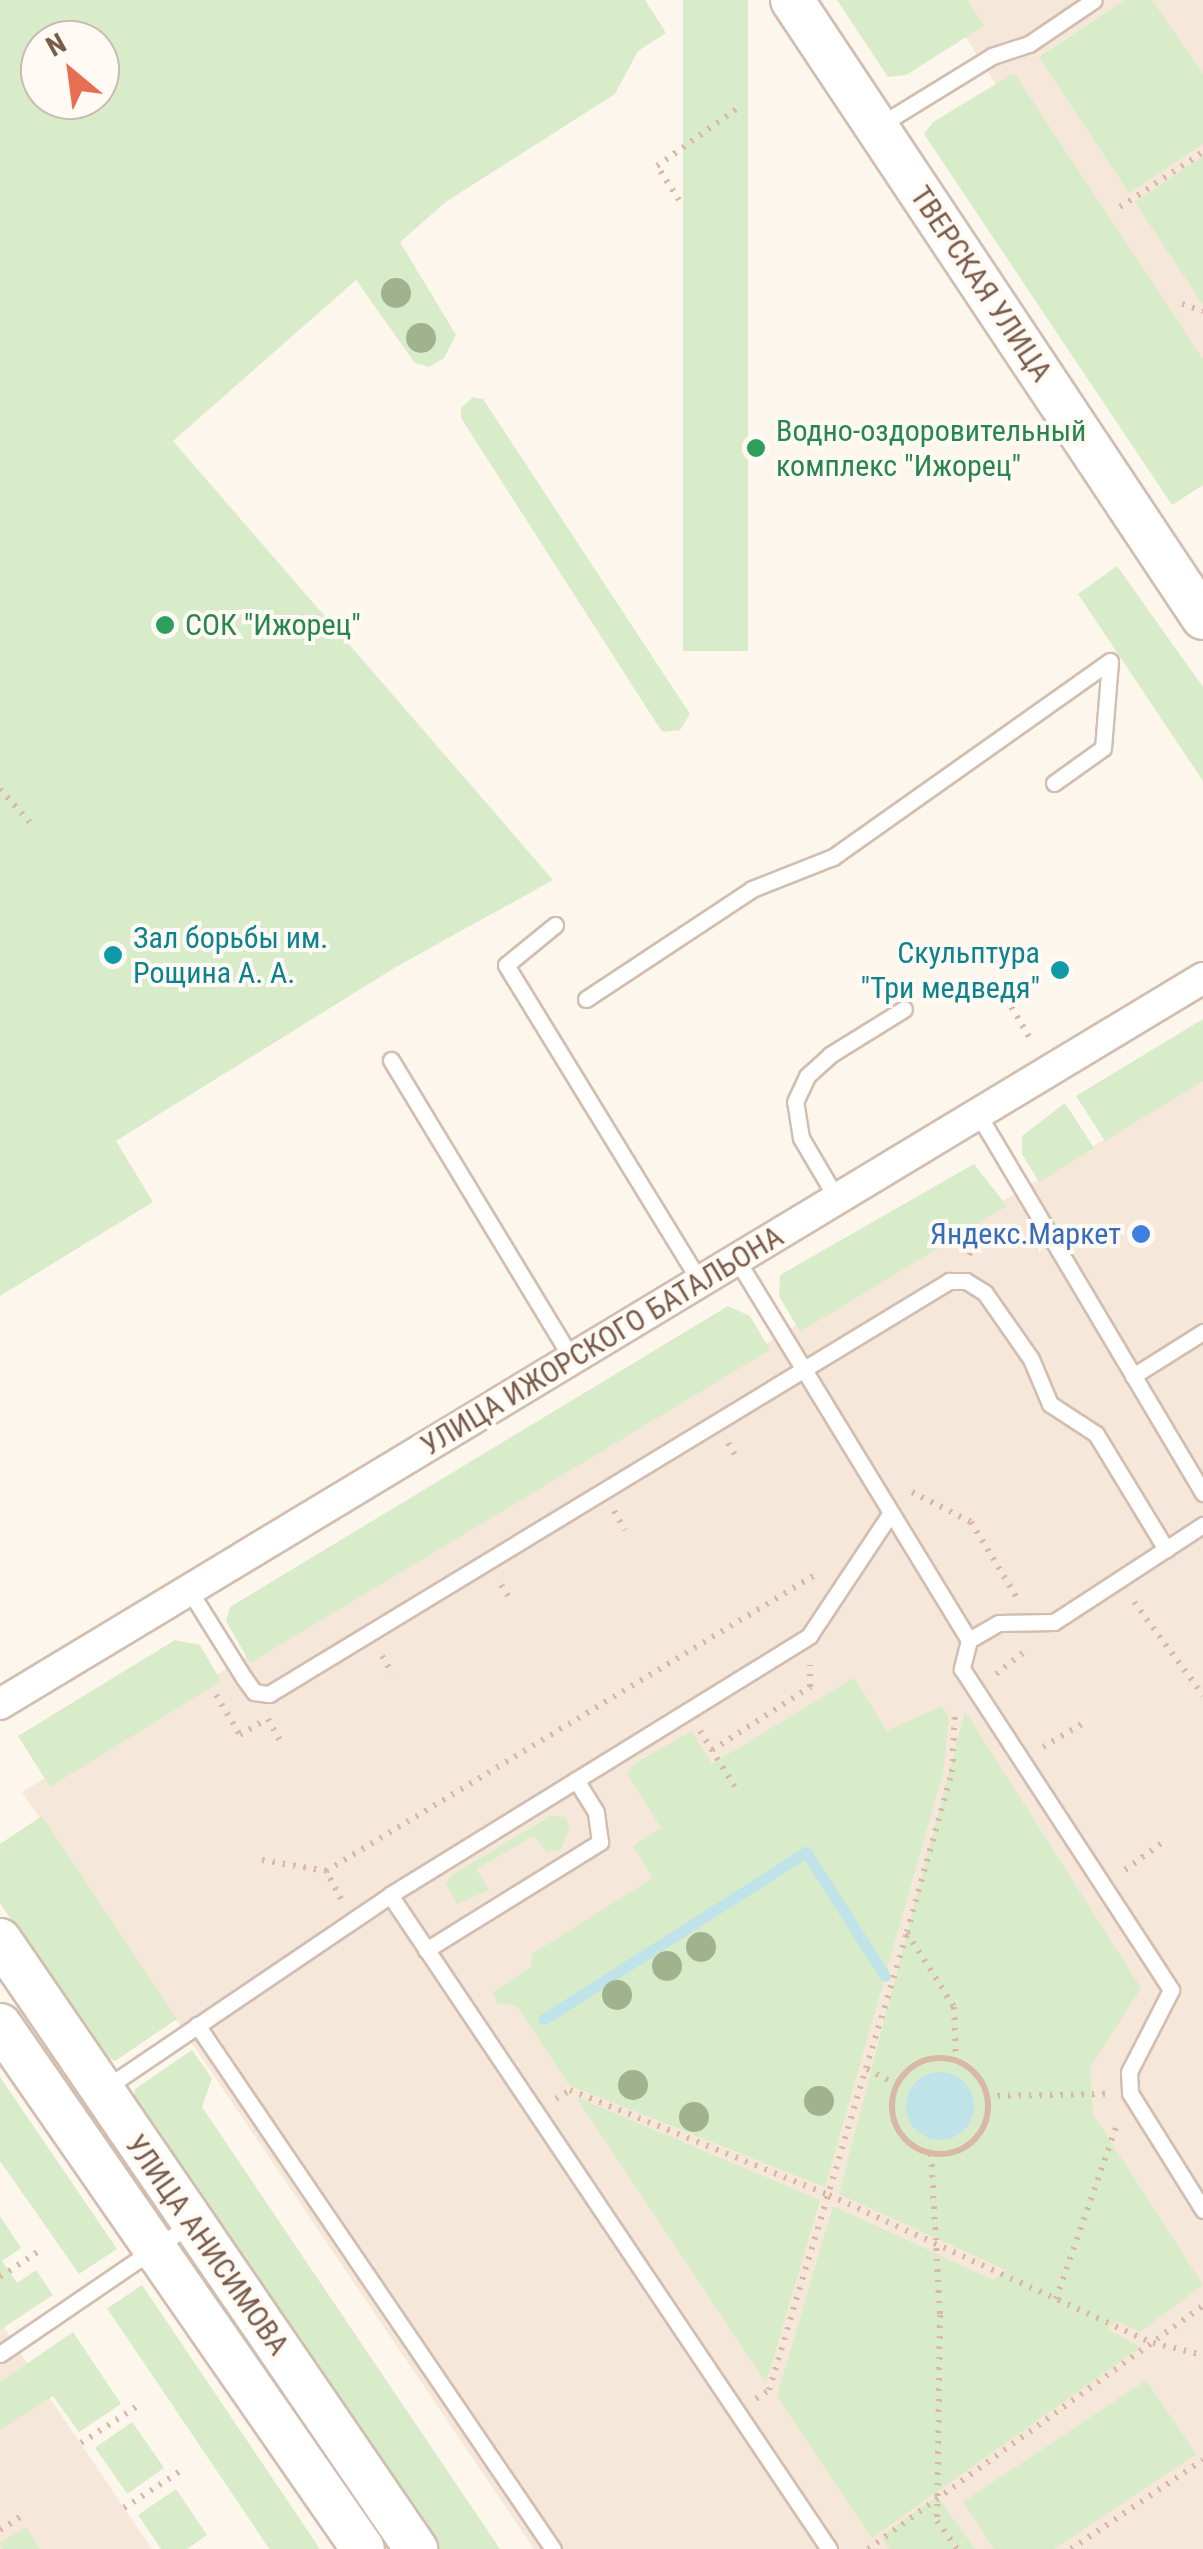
<!DOCTYPE html>
<html>
<head>
<meta charset="utf-8">
<style>
	body { margin:0 }
	#map { position:relative; width:1203px; height:2549px; overflow:hidden; background:#fdf6ec; font-family:"Roboto Condensed",sans-serif }
	div>[style] { position:absolute }
	.residential>* { inset:0; background:#f5e8da }
	.green>* { inset:0; background:#d8ecc9; transform-origin:0 0 }
	.water>* { inset:0; background:#bfe3e8 }
	.round { border-radius:50% }
	.stream>* { height:11px; margin:-5.5px; padding:0 5.5px; transform-origin:5.5px; border-radius:5.5px; background:#bfe3e8 }
	.path>* { height:6px; margin-top:-3px; transform-origin:0; background:repeating-linear-gradient(90deg,#d9b8a5 0 2.5px,transparent 0 10.5px) }
	.path>.ring { margin:-3px; padding:0; box-sizing:content-box; background:none; border:6px solid #d9b8a5; border-radius:50% }
	.roads { filter:drop-shadow(2px 0 #d1beb0) drop-shadow(-2px 0 #d1beb0) drop-shadow(0 2px #d1beb0) drop-shadow(0 -2px #d1beb0) }
	.lane>* { height:15px; margin:-7.5px; padding:0 7.5px; transform-origin:7.5px; border-radius:7.5px; background:#fff }
	.street>* { height:30px; margin:-15px; padding:0 15px; transform-origin:15px; border-radius:15px; background:#fff }
	.secondary>* { height:42px; margin:-21px; padding:0 21px; transform-origin:21px; border-radius:21px; background:#fff }
	.trees>* { width:30px; height:30px; margin:-15px; border-radius:50%; background:#a0b28e }
	.dots>* { width:28px; height:28px; translate:-50% -50%; box-sizing:border-box; border:5px solid #fffaf3; border-radius:50% }
	span { translate:-50% -50%; white-space:nowrap; text-align:center; line-height:1.15; -webkit-text-stroke:8px #fffaf3; paint-order:stroke }
	.street-label { font-size:30px; color:#7a5c4d }
	.leisure-label { font-size:30px; color:#27864d }
	.left { translate:0 -50%; text-align:left }
	.culture-label { font-size:30px; color:#0d838f }
	.right { translate:-100% -50%; text-align:right }
	.shop-label { font-size:30px; color:#366cbe }
	.north { position:absolute; left:20px; top:20px; width:100px; height:100px; box-sizing:border-box; background:#fffaf3; border:2px solid #cabbb1; border-radius:50%; rotate:331deg; font-size:28px; font-weight:700; line-height:40px; text-align:center; color:#7a5c4d }
	.north::after { content:''; display:block; margin:auto; width:35px; height:45px; background:#e76f51; clip-path:polygon(50% 0,100% 100%,50% 72%,0 100%) }
</style>
</head>
<body>
<div id="map">
	<div class="residential">
		<i style="clip-path:polygon(942px 0,1203px 0,1203px 410px)"></i>
		<i style="clip-path:polygon(1203px 1080px,1203px 2549px,534px 2549px,22px 1792px)"></i>
		<i style="clip-path:polygon(0 2321px,51px 2400px,152px 2549px,0 2549px)"></i>
	</div>
	<div class="green">
		<i style="clip-path:polygon(evenodd,0 0,645px 0,666px 33px,638px 51px,615px 94px,447px 201px,400px 242px,456px 335px,444px 358px,429px 367px,415px 363px,356px 280px,173px 441px,553px 880px,396px 967px,116px 1141px,153px 1202px,0 1296px,0 0,100px 40px,100px 100px,40px 100px,40px 40px,100px 40px)"></i>
		<i style="left:683px;top:0;width:65px;height:651px"></i>
		<i style="clip-path:polygon(837px 0,967px 0,984px 26px,906px 75px,888px 77px)"></i>
		<i style="clip-path:polygon(1125px 0,1152px 0,1203px 74px,1203px 144px,1129px 193px,1039px 57px)"></i>
		<i style="clip-path:polygon(1014px 73px,1203px 359px,1203px 485px,1172px 505px,924px 134px,933px 122px)"></i>
		<i style="clip-path:polygon(1202px 157px,1203px 159px,1203px 305px,1135px 202px)"></i>
		<i style="clip-path:polygon(473px 397px,483px 399px,690px 714px,680px 730px,663px 732px,657px 724px,461px 418px,461px 408px)"></i>
		<i style="clip-path:polygon(1117px 566px,1203px 687px,1203px 781px,1078px 594px)"></i>
		<i style="clip-path:polygon(1203px 1019px,1203px 1081px,1105px 1141px,1076px 1096px)"></i>
		<i style="clip-path:polygon(1065px 1103px,1094px 1148px,1039px 1182px,1022px 1154px,1022px 1136px)"></i>
		<i style="clip-path:polygon(974px 1164px,1007px 1206px,800px 1332px,779px 1296px,780px 1275px)"></i>
		<i style="clip-path:polygon(728px 1306px,750px 1316px,770px 1350px,250px 1663px,226px 1621px,230px 1607px)"></i>
		<i style="clip-path:polygon(175px 1640px,200px 1645px,221px 1681px,50px 1787px,18px 1736px)"></i>
		<i style="clip-path:polygon(854px 1678px,887px 1731px,942px 1706px,949px 1719px,943px 1773px,825px 2187px,569px 2085px,517px 2006px,497px 2003px,493px 1992px,531px 1967px,532px 1954px,653px 1878px,633px 1846px,661px 1828px,627px 1773px,634px 1764px,692px 1731px,712px 1764px)"></i>
		<i style="clip-path:polygon(965px 1711px,1141px 1988px,1090px 2068px,1093px 2114px,1203px 2285px,1140px 2332px,1117px 2321px,1107px 2329px,1141px 2347px,872px 2538px,777px 2396px,833px 2206px,993px 2280px,1006px 2270px,839px 2194px)"></i>
		<i style="clip-path:polygon(42px 1816px,177px 2019px,115px 2061px,101px 2054px,0 1903px,0 1844px)"></i>
		<i style="clip-path:polygon(550px 1816px,565px 1817px,570px 1827px,561px 1850px,547px 1852px,534px 1836px,476px 1869px,489px 1890px,457px 1904px,446px 1884px,451px 1876px)"></i>
		<i style="clip-path:polygon(192px 2050px,212px 2078px,202px 2107px,500px 2549px,433px 2549px,134px 2103px,135px 2089px)"></i>
		<i style="clip-path:polygon(0 2077px,117px 2249px,79px 2274px,0 2161px)"></i>
		<i style="clip-path:polygon(576px 2097px,820px 2200px,766px 2383px)"></i>
		<i style="clip-path:polygon(0 2216px,21px 2248px,2px 2261px,17px 2283px,36px 2270px,53px 2295px,0 2330px)"></i>
		<i style="left:142px;top:2285px;width:317px;height:42px;rotate:56deg"></i>
		<i style="clip-path:polygon(73px 2332px,121px 2404px,79px 2432px,53px 2396px,0 2430px,0 2382px)"></i>
		<i style="clip-path:polygon(1146px 2380px,1196px 2454px,1054px 2549px,994px 2549px,963px 2502px)"></i>
		<i style="left:132px;top:2422px;width:56px;height:45px;rotate:55deg"></i>
		<i style="clip-path:polygon(176px 2489px,207px 2535px,187px 2549px,161px 2549px,138px 2515px)"></i>
		<i style="clip-path:polygon(937px 2496px,975px 2549px,890px 2549px,881px 2537px)"></i>
		<i style="clip-path:polygon(26px 2527px,40px 2549px,3px 2549px,0 2543px)"></i>
	</div>
	<div class="water">
		<i class="round" style="left:906px;top:2072px;width:68px;height:68px"></i>
	</div>
	<div class="stream">
		<i style="left:544px;top:2019px;width:311px;rotate:-32.5deg"></i>
		<i style="left:806px;top:1852px;width:147px;rotate:57.5deg"></i>
	</div>
	<div class="path">
		<i style="left:679px;top:200px;width:40px;rotate:-122.9deg"></i>
		<i style="left:657px;top:166px;width:100px;rotate:-35.6deg"></i>
		<i style="left:1120px;top:207px;width:100px;rotate:-33.5deg"></i>
		<i style="left:1182px;top:304px;width:22px;rotate:18deg"></i>
		<i style="left:0;top:789px;width:50px;rotate:48.3deg"></i>
		<i style="left:1001px;top:989px;width:59px;rotate:59.5deg"></i>
		<i style="left:969px;top:1255px;width:27px;rotate:-63deg"></i>
		<i style="left:728px;top:1443px;width:20px;rotate:60deg"></i>
		<i style="left:912px;top:1492px;width:66px;rotate:27deg"></i>
		<i style="left:971px;top:1522px;width:87px;rotate:58.7deg"></i>
		<i style="left:614px;top:1511px;width:22px;rotate:60deg"></i>
		<i style="left:501px;top:1585px;width:18px;rotate:56deg"></i>
		<i style="left:1134px;top:1602px;width:116px;rotate:53.4deg"></i>
		<i style="left:382px;top:1656px;width:21px;rotate:59deg"></i>
		<i style="left:996px;top:1674px;width:37px;rotate:-38deg"></i>
		<i style="left:216px;top:1695px;width:47px;rotate:59deg"></i>
		<i style="left:240px;top:1735px;width:29px;rotate:-31deg"></i>
		<i style="left:268px;top:1719px;width:26px;rotate:61deg"></i>
		<i style="left:700px;top:1731px;width:66px;rotate:58deg"></i>
		<i style="left:1043px;top:1747px;width:49px;rotate:-30.8deg"></i>
		<i style="left:712px;top:1750px;width:117px;rotate:-32.7deg"></i>
		<i style="left:810px;top:1687px;width:22px;rotate:-90deg"></i>
		<i style="left:262px;top:1860px;width:65px;rotate:9.8deg"></i>
		<i style="left:1125px;top:1870px;width:49px;rotate:-36.6deg"></i>
		<i style="left:341px;top:1899px;width:32px;rotate:-118deg"></i>
		<i style="left:326px;top:1871px;width:575px;rotate:-31.2deg"></i>
		<i style="left:907px;top:1933px;width:88px;rotate:57.6deg"></i>
		<i style="left:954px;top:2007px;width:54px;rotate:87.9deg"></i>
		<i class="ring" style="left:892px;top:2058px;width:90px;height:90px"></i>
		<i style="left:867px;top:2069px;width:34px;rotate:28deg"></i>
		<i style="left:987px;top:2096px;width:119px;rotate:-1deg"></i>
		<i style="left:556px;top:2099px;width:17px;rotate:-33deg"></i>
		<i style="left:570px;top:2090px;width:279px;rotate:22.1deg"></i>
		<i style="left:829px;top:2195px;width:356px;rotate:24.6deg"></i>
		<i style="left:1153px;top:2343px;width:51px;rotate:13.5deg"></i>
		<i style="left:931px;top:2154px;width:161px;rotate:86.8deg"></i>
		<i style="left:940px;top:2315px;width:206px;rotate:90.8deg"></i>
		<i style="left:937px;top:2521px;width:34px;rotate:54deg"></i>
		<i style="left:0;top:2277px;width:47px;rotate:-33.7deg"></i>
		<i style="left:1056px;top:2299px;width:188px;rotate:-70.7deg"></i>
		<i style="left:756px;top:2399px;width:16px;rotate:-35deg"></i>
		<i style="left:769px;top:2390px;width:478px;rotate:-73.2deg"></i>
		<i style="left:907px;top:1932px;width:166px;rotate:-74.3deg"></i>
		<i style="left:952px;top:1772px;width:63px;rotate:-87.3deg"></i>
		<i style="left:81px;top:2443px;width:73px;rotate:-33.3deg"></i>
		<i style="left:124px;top:2508px;width:73px;rotate:-33.3deg"></i>
		<i style="left:0;top:2530px;width:31px;rotate:-33deg"></i>
		<i style="left:868px;top:2549px;width:414px;rotate:-36deg"></i>
		<i style="left:1071px;top:2549px;width:159px;rotate:-34deg"></i>
	</div>
	<div class="roads">
		<div class="lane">
			<i style="left:880px;top:125px;width:132px;rotate:-31.6deg"></i>
			<i style="left:992px;top:56px;width:39px;rotate:-18deg"></i>
			<i style="left:1029px;top:44px;width:78px;rotate:-34.1deg"></i>
			<i style="left:1054px;top:783px;width:60px;rotate:-35.5deg"></i>
			<i style="left:1103px;top:748px;width:87px;rotate:-85.4deg"></i>
			<i style="left:555px;top:925px;width:63px;rotate:140.8deg"></i>
			<i style="left:506px;top:965px;width:371px;rotate:58.5deg"></i>
			<i style="left:586px;top:999px;width:199px;rotate:-33.5deg"></i>
			<i style="left:752px;top:889px;width:87px;rotate:-21.6deg"></i>
			<i style="left:833px;top:857px;width:339px;rotate:-35.3deg"></i>
			<i style="left:391px;top:1060px;width:350px;rotate:58.8deg"></i>
			<i style="left:978px;top:1114px;width:441px;rotate:59.3deg"></i>
			<i style="left:837px;top:1199px;width:71px;rotate:-120.5deg"></i>
			<i style="left:801px;top:1138px;width:36px;rotate:-99deg"></i>
			<i style="left:795px;top:1102px;width:29px;rotate:-65deg"></i>
			<i style="left:807px;top:1076px;width:31px;rotate:-42deg"></i>
			<i style="left:830px;top:1055px;width:87px;rotate:-31.9deg"></i>
			<i style="left:737px;top:1260px;width:445px;rotate:58.6deg"></i>
			<i style="left:969px;top:1640px;width:30px;rotate:104deg"></i>
			<i style="left:962px;top:1669px;width:383px;rotate:56.9deg"></i>
			<i style="left:1171px;top:1990px;width:92px;rotate:117.1deg"></i>
			<i style="left:1129px;top:2072px;width:21px;rotate:87deg"></i>
			<i style="left:1130px;top:2093px;width:138px;rotate:58deg"></i>
			<i style="left:1133px;top:1376px;width:83px;rotate:-32.2deg"></i>
			<i style="left:189px;top:1590px;width:104px;rotate:58deg"></i>
			<i style="left:244px;top:1678px;width:17px;rotate:54deg"></i>
			<i style="left:254px;top:1692px;width:15px;rotate:8deg"></i>
			<i style="left:269px;top:1694px;width:796px;rotate:-31.27deg"></i>
			<i style="left:949px;top:1281px;width:17px"></i>
			<i style="left:966px;top:1281px;width:22px;rotate:32deg"></i>
			<i style="left:985px;top:1293px;width:80px;rotate:55.1deg"></i>
			<i style="left:1031px;top:1359px;width:49px;rotate:67.1deg"></i>
			<i style="left:1050px;top:1404px;width:55px;rotate:33.1deg"></i>
			<i style="left:1096px;top:1434px;width:135px;rotate:58.7deg"></i>
			<i style="left:969px;top:1640px;width:34px;rotate:-30deg"></i>
			<i style="left:999px;top:1623px;width:55px;rotate:-1deg"></i>
			<i style="left:1054px;top:1622px;width:178px;rotate:-33.1deg"></i>
			<i style="left:390px;top:1895px;width:788px;rotate:56.13deg"></i>
			<i style="left:426px;top:1950px;width:205px;rotate:-31.8deg"></i>
			<i style="left:600px;top:1842px;width:30px;rotate:-98deg"></i>
			<i style="left:596px;top:1812px;width:38px;rotate:-122deg"></i>
			<i style="left:197px;top:2025px;width:633px;rotate:55.81deg"></i>
			<i style="left:104px;top:2089px;width:346px;rotate:-34.1deg"></i>
			<i style="left:390px;top:1895px;width:493px;rotate:-31.7deg"></i>
			<i style="left:809px;top:1636px;width:146px;rotate:-56.4deg"></i>
			<i style="left:0;top:2354px;width:232px;rotate:-34.3deg"></i>
		</div>
		<div class="street">
			<i style="left:0;top:1704px;width:1405px;rotate:-31.11deg"></i>
		</div>
		<div class="secondary">
			<i style="left:792px;top:0;width:742px;rotate:56.37deg"></i>
			<i style="left:0;top:1940px;width:738px;rotate:55.66deg"></i>
			<i style="left:0;top:2025px;width:637px;rotate:55.29deg"></i>
		</div>
	</div>
	<div class="trees">
		<i style="left:396px;top:293px"></i>
		<i style="left:421px;top:338px"></i>
		<i style="left:701px;top:1947px"></i>
		<i style="left:667px;top:1966px"></i>
		<i style="left:617px;top:1995px"></i>
		<i style="left:633px;top:2085px"></i>
		<i style="left:819px;top:2101px"></i>
		<i style="left:694px;top:2117px"></i>
	</div>
	<div class="dots">
		<i style="left:756px;top:448px;background:#2e9e5b"></i>
		<i style="left:165px;top:625px;background:#2e9e5b"></i>
		<i style="left:113px;top:955px;background:#0f9aa8"></i>
		<i style="left:1060px;top:970px;background:#0f9aa8"></i>
		<i style="left:1141px;top:1234px;background:#3f7fe0"></i>
	</div>
	<div class="street-label">
		<span style="left:981px;top:284px;rotate:56deg">ТВЕРСКАЯ УЛИЦА</span>
		<span style="left:602px;top:1341px;rotate:-31deg">УЛИЦА ИЖОРСКОГО БАТАЛЬОНА</span>
		<span style="left:207px;top:2245px;rotate:55deg">УЛИЦА АНИСИМОВА</span>
	</div>
	<div class="leisure-label">
		<span class="left" style="left:776px;top:448px">Водно-оздоровительный<br>комплекс "Ижорец"</span>
		<span class="left" style="left:185px;top:625px">СОК "Ижорец"</span>
	</div>
	<div class="culture-label">
		<span class="left" style="left:133px;top:955px">Зал борьбы им.<br>Рощина А. А.</span>
		<span class="right" style="left:1040px;top:970px">Скульптура<br>"Три медведя"</span>
	</div>
	<div class="shop-label">
		<span class="right" style="left:1121px;top:1234px">Яндекс.Маркет</span>
	</div>
	<div class="north">N</div>
</div>
</body>
</html>
